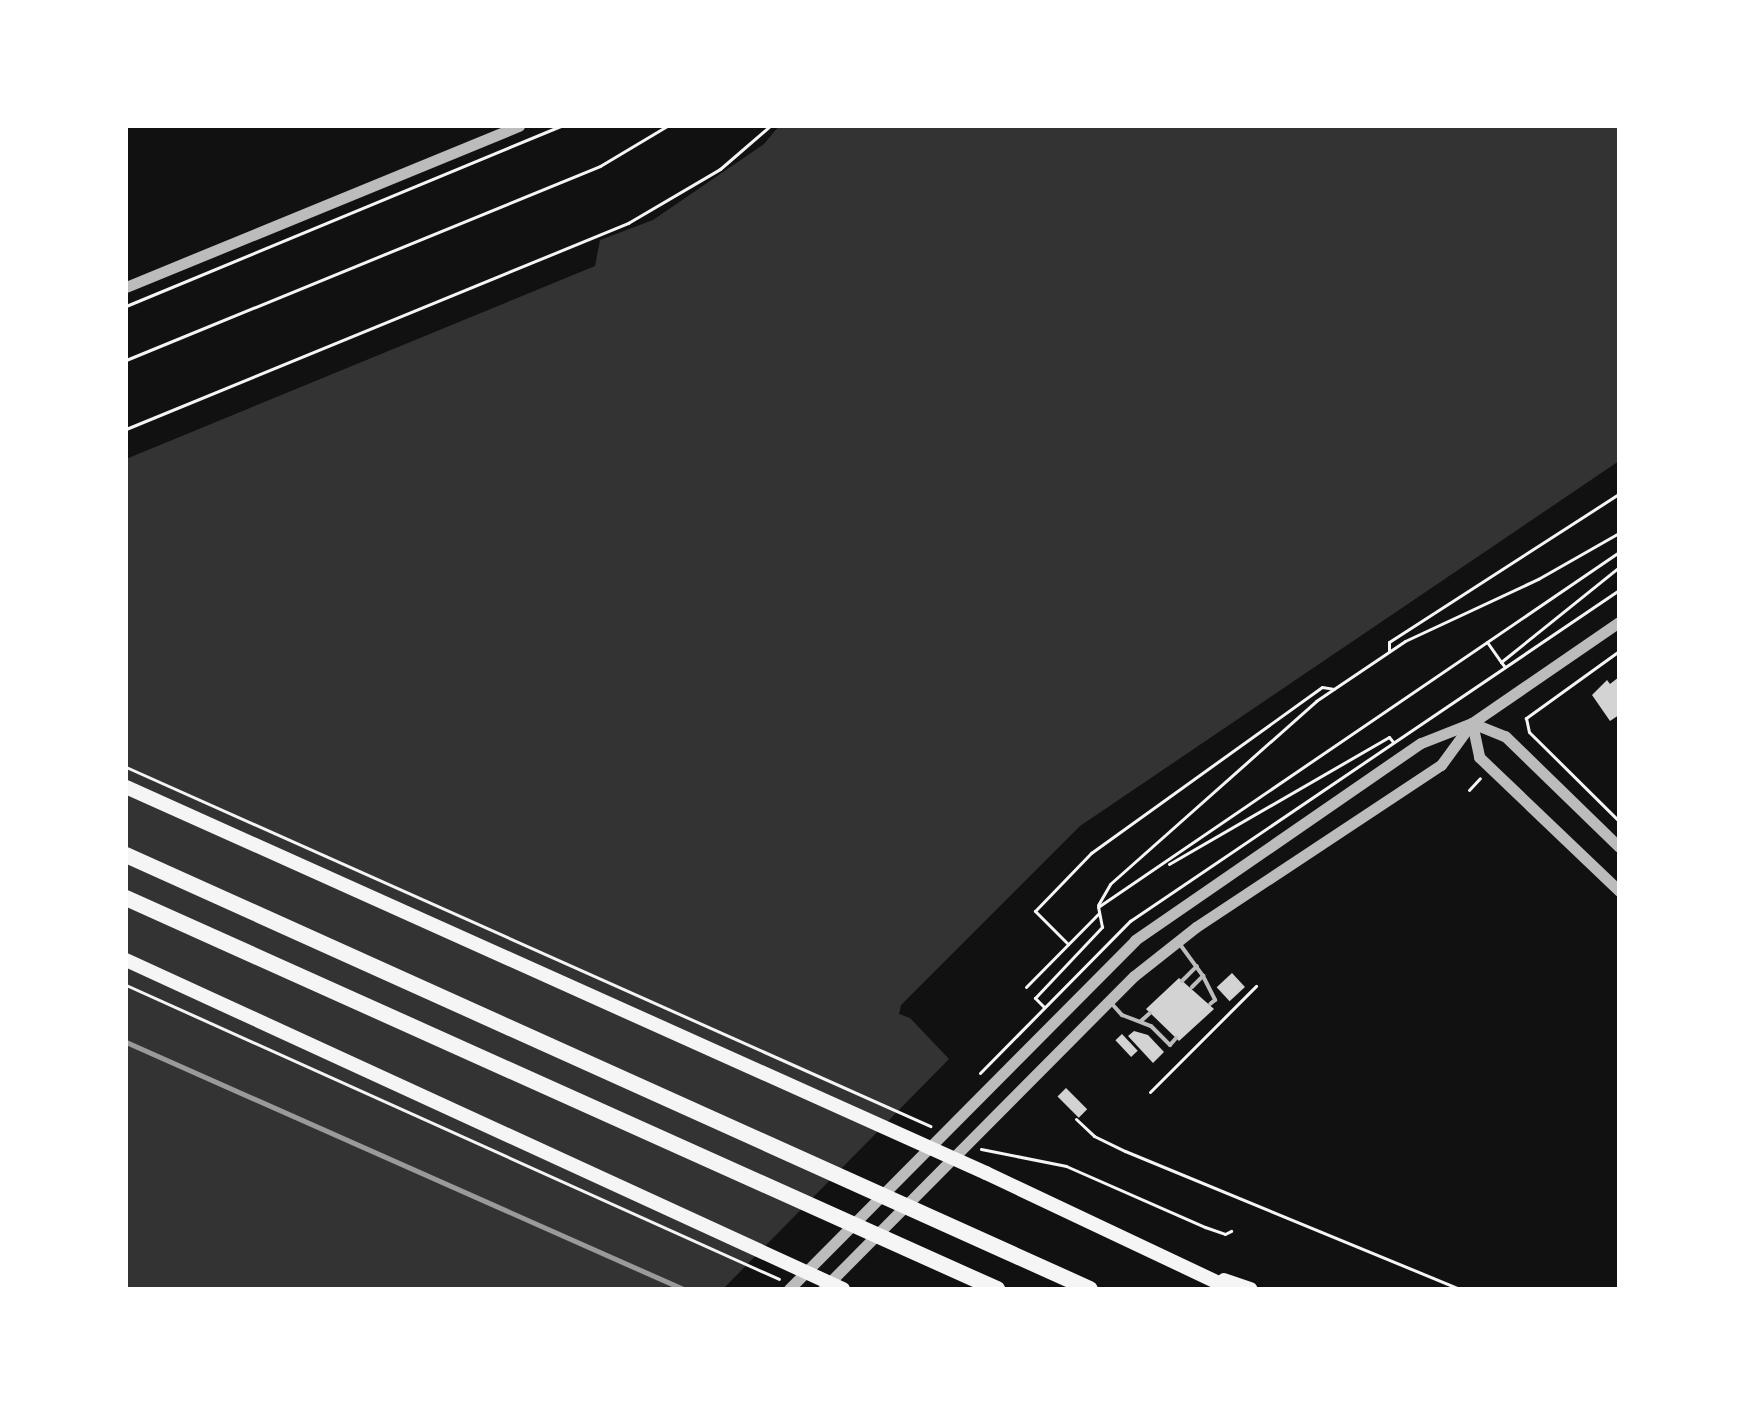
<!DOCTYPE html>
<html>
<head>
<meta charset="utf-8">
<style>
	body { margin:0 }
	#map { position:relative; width:1745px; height:1415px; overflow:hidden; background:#111; font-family:"Public Sans",sans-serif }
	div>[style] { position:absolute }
	.water>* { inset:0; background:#333 }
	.building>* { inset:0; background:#d3d3d3; transform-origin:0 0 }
	.path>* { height:3px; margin:-1.5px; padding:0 1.5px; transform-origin:1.5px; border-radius:1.5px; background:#f5f5f5 }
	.service>* { height:4px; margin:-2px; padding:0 2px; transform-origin:2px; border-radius:2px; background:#bcbcbc }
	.tertiary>* { height:11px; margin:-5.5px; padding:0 5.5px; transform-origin:5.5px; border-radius:5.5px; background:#bcbcbc }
	.trunk>* { height:14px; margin:-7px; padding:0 7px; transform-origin:7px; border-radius:7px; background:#f5f5f5 }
	.motorway>* { height:16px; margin:-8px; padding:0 8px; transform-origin:8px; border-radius:8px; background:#f5f5f5 }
	.rail>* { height:5px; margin:-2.5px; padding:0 2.5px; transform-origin:2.5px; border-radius:2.5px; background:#9a9a9a }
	span { translate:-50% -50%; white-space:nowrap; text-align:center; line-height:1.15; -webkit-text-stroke:7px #fff; paint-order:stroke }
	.frame { position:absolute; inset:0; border:128px solid #fff; pointer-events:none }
</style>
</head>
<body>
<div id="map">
	<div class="water">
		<i style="clip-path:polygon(779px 126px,1619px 126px,1619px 461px,1080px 826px,901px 1005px,899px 1014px,910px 1018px,949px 1059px,723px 1289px,126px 1289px,126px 459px,595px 266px,600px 240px,653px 220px,764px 144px)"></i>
	</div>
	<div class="building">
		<i style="clip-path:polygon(1619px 677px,1619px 715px,1610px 721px,1592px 695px,1607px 680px,1610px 684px)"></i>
		<i style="left:1232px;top:973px;width:19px;height:21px;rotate:47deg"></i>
		<i style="clip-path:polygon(1179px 978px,1214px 1009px,1179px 1041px,1146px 1009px)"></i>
		<i style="clip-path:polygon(1134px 1031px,1148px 1035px,1164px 1052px,1153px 1063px,1128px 1036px)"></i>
		<i style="left:1122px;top:1034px;width:23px;height:9px;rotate:47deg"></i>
		<i style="left:1066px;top:1088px;width:30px;height:12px;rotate:45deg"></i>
	</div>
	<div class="path">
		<i style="left:126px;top:306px;width:471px;rotate:-22.5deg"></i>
		<i style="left:126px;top:360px;width:512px;rotate:-22.26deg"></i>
		<i style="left:600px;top:166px;width:78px;rotate:-30.8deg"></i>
		<i style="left:126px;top:429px;width:543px;rotate:-22.31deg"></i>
		<i style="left:628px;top:223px;width:107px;rotate:-30.4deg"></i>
		<i style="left:720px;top:169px;width:66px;rotate:-40.7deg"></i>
		<i style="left:1487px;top:642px;width:24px;rotate:55deg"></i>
		<i style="left:1389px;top:651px;width:9px;rotate:-90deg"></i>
		<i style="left:1389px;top:642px;width:274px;rotate:-32.8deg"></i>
		<i style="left:1619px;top:651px;width:115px;rotate:144.2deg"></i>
		<i style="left:1526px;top:718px;width:14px;rotate:78deg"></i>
		<i style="left:1529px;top:732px;width:127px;rotate:44.7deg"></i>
		<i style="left:1505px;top:667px;width:6px;rotate:-129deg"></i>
		<i style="left:1501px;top:662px;width:151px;rotate:-38.8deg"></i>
		<i style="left:126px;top:767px;width:881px;rotate:24.06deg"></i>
		<i style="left:1469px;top:790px;width:16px;rotate:-47deg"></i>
		<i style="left:1169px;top:864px;width:254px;rotate:-30deg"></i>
		<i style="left:1389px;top:737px;width:6px;rotate:51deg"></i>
		<i style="left:1098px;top:905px;width:24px;rotate:-60deg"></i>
		<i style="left:1110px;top:884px;width:276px;rotate:-41.6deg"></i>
		<i style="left:1316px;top:701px;width:107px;rotate:-34deg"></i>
		<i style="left:1405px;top:641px;width:147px;rotate:-25deg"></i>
		<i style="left:1538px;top:579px;width:93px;rotate:-29.6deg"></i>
		<i style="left:1068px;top:944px;width:47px;rotate:-135deg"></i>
		<i style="left:1035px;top:911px;width:81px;rotate:-46deg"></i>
		<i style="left:1091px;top:853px;width:284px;rotate:-35.7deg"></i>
		<i style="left:1322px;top:687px;width:12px;rotate:9deg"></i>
		<i style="left:126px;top:985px;width:716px;rotate:24.24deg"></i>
		<i style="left:1026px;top:987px;width:104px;rotate:-45.4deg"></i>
		<i style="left:1044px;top:1007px;width:13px;rotate:-135deg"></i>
		<i style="left:1035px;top:998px;width:98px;rotate:-46.7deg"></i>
		<i style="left:1102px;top:927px;width:20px;rotate:-101deg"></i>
		<i style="left:1098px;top:907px;width:630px;rotate:-34.27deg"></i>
		<i style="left:980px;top:1073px;width:214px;rotate:-45.4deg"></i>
		<i style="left:1130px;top:921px;width:590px;rotate:-34.09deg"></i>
		<i style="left:1150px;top:1092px;width:150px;rotate:-45deg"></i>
		<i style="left:1076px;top:1119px;width:25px;rotate:43deg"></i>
		<i style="left:1094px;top:1136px;width:34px;rotate:26deg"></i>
		<i style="left:1125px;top:1151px;width:361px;rotate:22.4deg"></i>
		<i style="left:981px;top:1149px;width:87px;rotate:11.3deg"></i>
		<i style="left:1066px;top:1166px;width:152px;rotate:23.7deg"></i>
		<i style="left:1205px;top:1227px;width:21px;rotate:19deg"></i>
		<i style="left:1225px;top:1234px;width:7px;rotate:-27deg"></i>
	</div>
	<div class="service">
		<i style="left:1179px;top:943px;width:41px;rotate:54deg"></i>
		<i style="left:1203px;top:976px;width:27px;rotate:63deg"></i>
		<i style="left:1215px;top:1000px;width:6px;rotate:141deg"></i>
		<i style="left:1182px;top:981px;width:21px;rotate:-45deg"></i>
		<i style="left:1192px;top:987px;width:16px;rotate:-45deg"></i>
		<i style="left:1112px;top:1004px;width:15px;rotate:48deg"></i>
		<i style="left:1122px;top:1015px;width:31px;rotate:21deg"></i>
		<i style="left:1151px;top:1026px;width:27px;rotate:45deg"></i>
		<i style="left:1170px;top:1045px;width:9px;rotate:-49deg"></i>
		<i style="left:1141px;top:1021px;width:12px;rotate:-42deg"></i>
	</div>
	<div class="tertiary">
		<i style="left:126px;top:287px;width:425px;rotate:-22.3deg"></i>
		<i style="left:1472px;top:723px;width:35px;rotate:78deg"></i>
		<i style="left:1479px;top:757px;width:194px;rotate:43.7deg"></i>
		<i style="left:1472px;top:723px;width:35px;rotate:22deg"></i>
		<i style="left:1505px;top:736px;width:159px;rotate:44.2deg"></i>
		<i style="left:789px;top:1289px;width:491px;rotate:-45.2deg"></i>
		<i style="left:1135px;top:940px;width:347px;rotate:-34.6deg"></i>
		<i style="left:1421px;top:743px;width:55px;rotate:-21.4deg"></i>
		<i style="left:1472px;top:723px;width:178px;rotate:-34.5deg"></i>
		<i style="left:823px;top:1289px;width:441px;rotate:-45.2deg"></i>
		<i style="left:1134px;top:976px;width:79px;rotate:-38.3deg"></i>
		<i style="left:1196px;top:927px;width:294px;rotate:-33.5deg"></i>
		<i style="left:1441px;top:765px;width:51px;rotate:-53.8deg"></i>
	</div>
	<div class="trunk">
		<i style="left:126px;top:787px;width:943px;rotate:24.17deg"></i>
		<i style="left:986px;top:1173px;width:271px;rotate:25.3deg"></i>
		<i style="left:126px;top:960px;width:789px;rotate:24.65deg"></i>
		<i style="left:1224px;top:1280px;width:28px;rotate:19deg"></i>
	</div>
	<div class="motorway">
		<i style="left:126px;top:855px;width:1057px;rotate:24.24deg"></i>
		<i style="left:126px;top:898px;width:955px;rotate:24.18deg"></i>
	</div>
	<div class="rail">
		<i style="left:126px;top:1042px;width:609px;rotate:23.91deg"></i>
	</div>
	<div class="frame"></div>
</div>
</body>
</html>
